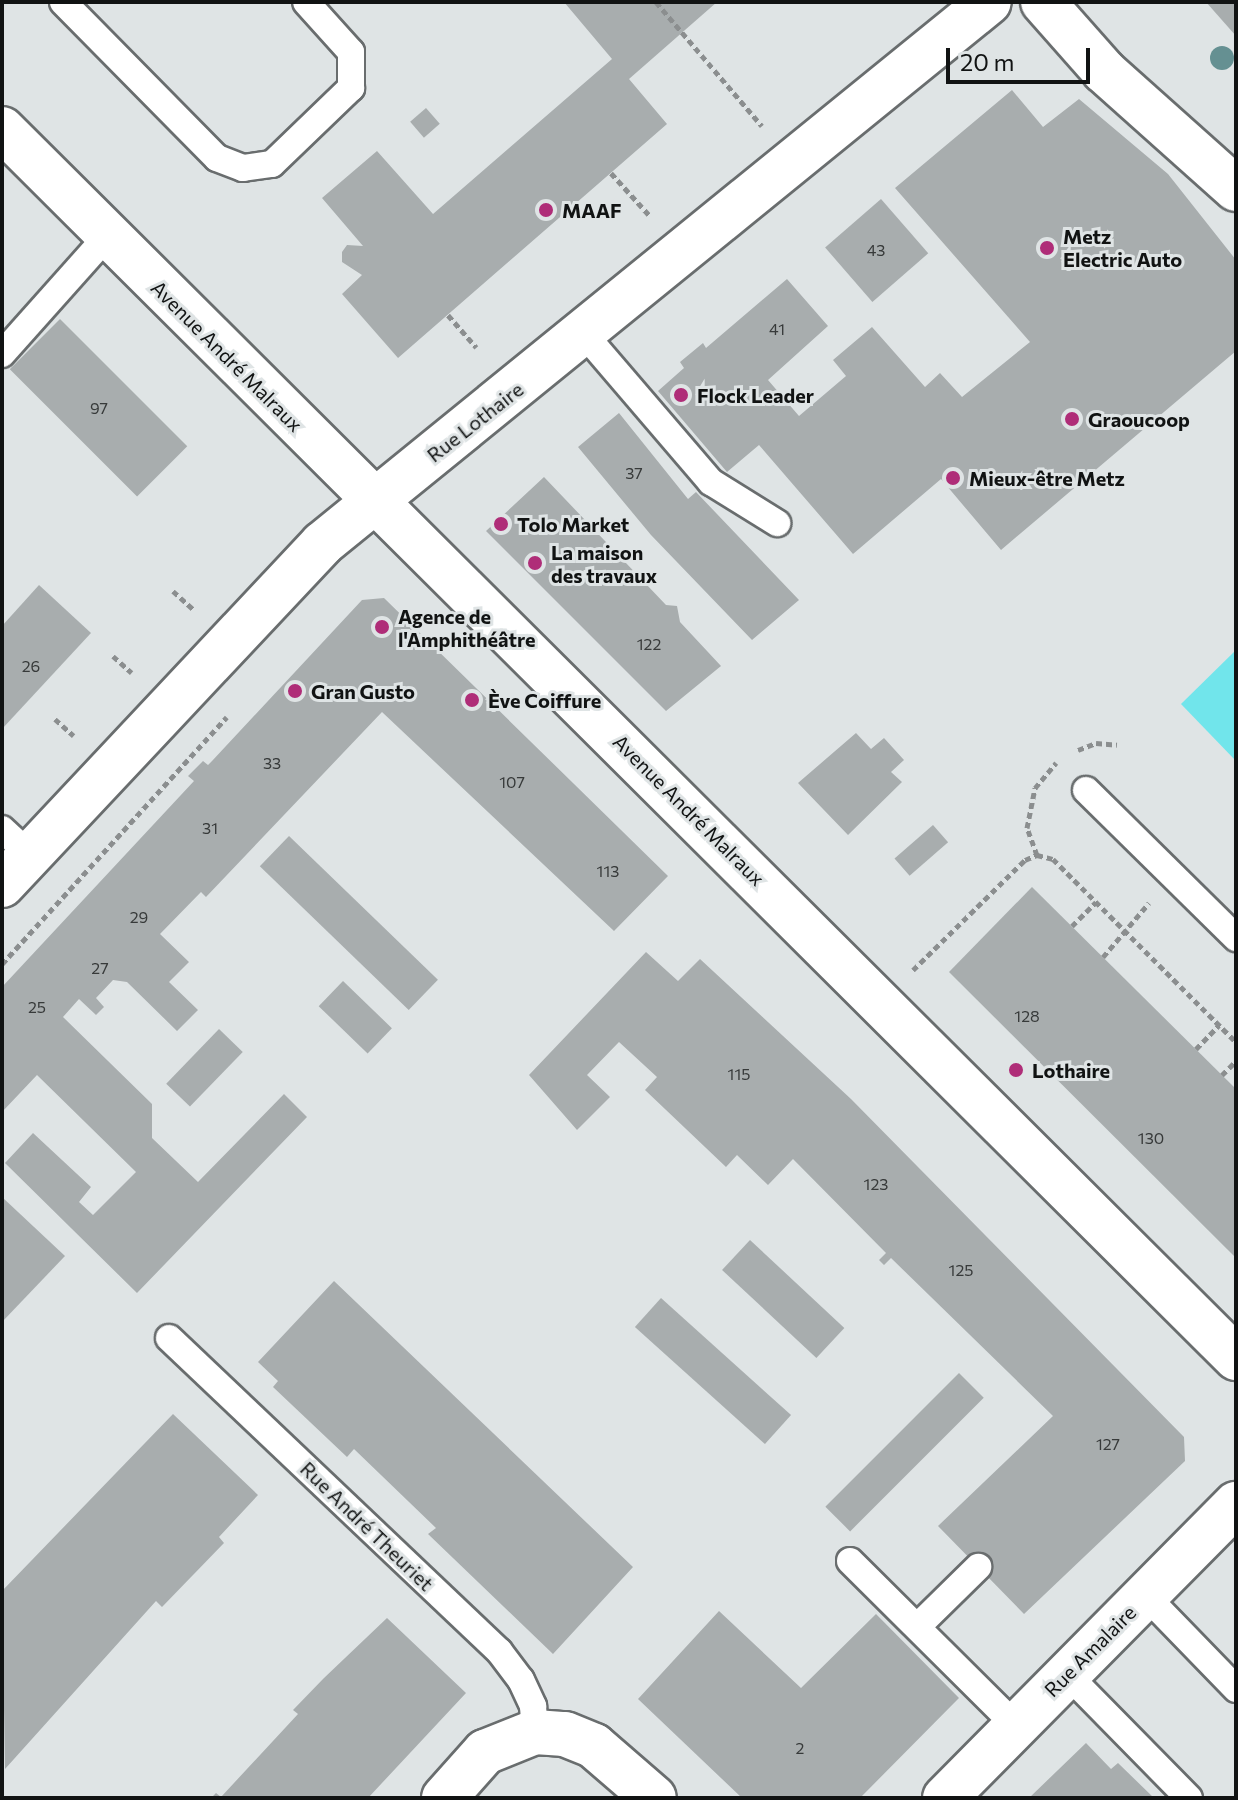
<!DOCTYPE html>
<html>
<head>
<meta charset="utf-8">
<style>
	body { margin:0 }
	#map { position:relative; width:1238px; height:1800px; overflow:hidden; background:#dfe4e5; font-family:Commissioner,sans-serif }
	div>[style] { position:absolute }
	.green>* { inset:0; background:#71e5eb }
	.building>* { inset:0; background:#a8adae; transform-origin:0 0 }
	.path>* { height:5px; margin-top:-2.5px; transform-origin:0; background:repeating-linear-gradient(90deg,#8b8e8f 0 6px,transparent 0 10px) }
	.roads { filter:drop-shadow(2px 0 #696d6e) drop-shadow(-2px 0 #696d6e) drop-shadow(0 2px #696d6e) drop-shadow(0 -2px #696d6e) }
	.lane>* { height:26px; margin:-13px; padding:0 13px; transform-origin:13px; border-radius:13px; background:#fff }
	.street>* { height:44px; margin:-22px; padding:0 22px; transform-origin:22px; border-radius:22px; background:#fff }
	.secondary>* { height:44px; margin:-22px; padding:0 22px; transform-origin:22px; border-radius:22px; background:#fff }
	.trees>* { width:24px; height:24px; margin:-12px; border-radius:50%; background:#659092 }
	.dots>* { width:22px; height:22px; translate:-50% -50%; box-sizing:border-box; border:4px solid #dfe4e5; border-radius:50% }
	span { translate:-50% -50%; white-space:nowrap; text-align:center; line-height:1.15; -webkit-text-stroke:6px #dfe4e5; paint-order:stroke }
	.number-label { font-size:16px; color:#373a3a }
	.number-label span { -webkit-text-stroke-width:0 }
	.poi-label { font-size:20px; color:#111313; font-weight:700 }
	.left { translate:0 -50%; text-align:left }
	.street-label { font-size:20px; color:#111313 }
	.frame { position:absolute; inset:0; border:4px solid #111313; pointer-events:none }
	.scale { position:absolute; left:946px; top:48px; width:144px; height:36px; box-sizing:border-box; border:4px solid #111313; border-top:0; padding-left:10px; font-size:24px; line-height:28px; white-space:nowrap; color:#111313; -webkit-text-stroke:6px #dfe4e5; paint-order:stroke }
</style>
</head>
<body>
<div id="map">
	<div class="green">
		<i style="clip-path:polygon(1236px 650px,1236px 761px,1181px 704px)"></i>
	</div>
	<div class="building">
		<i style="clip-path:polygon(564px 2px,717px 2px,629px 79px,667px 124px,398px 358px,342px 294px,362px 275px,342px 262px,342px 252px,347px 245px,363px 246px,322px 198px,377px 151px,433px 214px,612px 59px)"></i>
		<i style="clip-path:polygon(1206px 2px,1236px 2px,1236px 36px)"></i>
		<i style="clip-path:polygon(1012px 90px,1043px 127px,1079px 99px,1168px 174px,1236px 260px,1236px 351px,1001px 550px,941px 479px,853px 554px,759px 445px,727px 472px,658px 391px,684px 368px,680px 362px,703px 343px,706px 348px,787px 279px,828px 326px,768px 380px,799px 416px,846px 376px,833px 360px,872px 327px,925px 387px,940px 373px,962px 397px,1030px 342px,895px 188px)"></i>
		<i style="left:426px;top:108px;width:21px;height:21px;rotate:49deg"></i>
		<i style="left:881px;top:199px;width:72px;height:74px;rotate:49deg"></i>
		<i style="left:60px;top:319px;width:180px;height:71px;rotate:45deg"></i>
		<i style="clip-path:polygon(619px 413px,688px 499px,696px 492px,799px 600px,752px 640px,651px 535px,578px 447px)"></i>
		<i style="clip-path:polygon(544px 477px,666px 605px,677px 606px,680px 622px,721px 666px,666px 711px,486px 531px)"></i>
		<i style="clip-path:polygon(39px 585px,91px 633px,2px 729px,2px 626px)"></i>
		<i style="clip-path:polygon(384px 598px,668px 876px,614px 931px,382px 712px,206px 897px,201px 892px,160px 934px,189px 962px,169px 982px,198px 1010px,177px 1031px,127px 982px,113px 980px,96px 998px,104px 1007px,96px 1015px,79px 999px,63px 1017px,152px 1104px,152px 1138px,198px 1182px,284px 1094px,307px 1117px,137px 1293px,5px 1163px,33px 1133px,91px 1187px,79px 1202px,93px 1215px,136px 1172px,37px 1075px,2px 1112px,2px 987px,194px 781px,188px 776px,203px 761px,208px 765px,212px 761px,362px 600px)"></i>
		<i style="clip-path:polygon(856px 733px,871px 749px,884px 738px,904px 760px,891px 772px,902px 782px,848px 835px,798px 783px)"></i>
		<i style="left:933px;top:825px;width:23px;height:51px;rotate:49deg"></i>
		<i style="left:289px;top:836px;width:207px;height:42px;rotate:44deg"></i>
		<i style="clip-path:polygon(1032px 887px,1236px 1089px,1236px 1258px,949px 972px)"></i>
		<i style="clip-path:polygon(646px 952px,678px 981px,700px 959px,851px 1099px,1184px 1437px,1185px 1461px,1024px 1614px,938px 1526px,1053px 1416px,891px 1258px,884px 1265px,879px 1260px,886px 1253px,793px 1159px,768px 1185px,737px 1155px,726px 1167px,645px 1090px,657px 1077px,619px 1042px,587px 1075px,610px 1097px,577px 1130px,529px 1075px)"></i>
		<i style="left:343px;top:981px;width:68px;height:35px;rotate:44deg"></i>
		<i style="left:219px;top:1029px;width:33px;height:76px;rotate:44deg"></i>
		<i style="clip-path:polygon(2px 1197px,65px 1256px,2px 1322px)"></i>
		<i style="left:750px;top:1240px;width:129px;height:41px;rotate:43deg"></i>
		<i style="clip-path:polygon(334px 1281px,633px 1567px,553px 1654px,428px 1534px,436px 1528px,354px 1449px,347px 1457px,273px 1387px,278px 1381px,258px 1362px)"></i>
		<i style="left:661px;top:1298px;width:175px;height:39px;rotate:42deg"></i>
		<i style="left:959px;top:1373px;width:35px;height:189px;rotate:45deg"></i>
		<i style="clip-path:polygon(173px 1414px,258px 1495px,219px 1537px,224px 1543px,162px 1607px,156px 1601px,5px 1769px,2px 1591px)"></i>
		<i style="clip-path:polygon(719px 1611px,801px 1688px,876px 1614px,959px 1698px,860px 1798px,742px 1798px,638px 1699px)"></i>
		<i style="clip-path:polygon(387px 1618px,466px 1693px,368px 1798px,211px 1798px,216px 1793px,221px 1797px,298px 1714px,293px 1710px,324px 1678px)"></i>
		<i style="clip-path:polygon(1086px 1743px,1111px 1769px,1118px 1763px,1154px 1798px,1029px 1798px)"></i>
	</div>
	<div class="path">
		<i style="left:656px;top:2px;width:163px;rotate:49.5deg"></i>
		<i style="left:611px;top:173px;width:58px;rotate:47.8deg"></i>
		<i style="left:448px;top:315px;width:43px;rotate:48.8deg"></i>
		<i style="left:173px;top:591px;width:27px;rotate:42deg"></i>
		<i style="left:113px;top:656px;width:25px;rotate:42deg"></i>
		<i style="left:55px;top:719px;width:25px;rotate:42deg"></i>
		<i style="left:1078px;top:750px;width:19px;rotate:-21deg"></i>
		<i style="left:1096px;top:743px;width:21px;rotate:5deg"></i>
		<i style="left:1037px;top:855px;width:29px;rotate:-110deg"></i>
		<i style="left:1027px;top:828px;width:41px;rotate:-78.7deg"></i>
		<i style="left:1035px;top:788px;width:33px;rotate:-50deg"></i>
		<i style="left:1072px;top:926px;width:34px;rotate:-45deg"></i>
		<i style="left:1103px;top:957px;width:71px;rotate:-49.6deg"></i>
		<i style="left:2px;top:964px;width:334px;rotate:-47.7deg"></i>
		<i style="left:913px;top:970px;width:157px;rotate:-44.5deg"></i>
		<i style="left:1025px;top:860px;width:13px;rotate:-23deg"></i>
		<i style="left:1037px;top:855px;width:16px;rotate:14deg"></i>
		<i style="left:1053px;top:859px;width:259px;rotate:45deg"></i>
		<i style="left:1196px;top:1049px;width:33px;rotate:-46deg"></i>
		<i style="left:1222px;top:1075px;width:20px;rotate:-45deg"></i>
	</div>
	<div class="roads">
		<div class="lane">
			<i style="left:63px;top:2px;width:219px;rotate:45.4deg"></i>
			<i style="left:217px;top:158px;width:28px;rotate:21deg"></i>
			<i style="left:243px;top:168px;width:29px;rotate:-8deg"></i>
			<i style="left:272px;top:164px;width:110px;rotate:-43.9deg"></i>
			<i style="left:351px;top:88px;width:36px;rotate:-90deg"></i>
			<i style="left:351px;top:52px;width:67px;rotate:-132deg"></i>
			<i style="left:585px;top:335px;width:194px;rotate:49.4deg"></i>
			<i style="left:711px;top:482px;width:78px;rotate:31.8deg"></i>
			<i style="left:2px;top:354px;width:158px;rotate:-48.3deg"></i>
			<i style="left:1086px;top:790px;width:211px;rotate:44.6deg"></i>
			<i style="left:2px;top:829px;width:38px;rotate:43deg"></i>
			<i style="left:169px;top:1338px;width:455px;rotate:43.5deg"></i>
			<i style="left:499px;top:1651px;width:36px;rotate:53deg"></i>
			<i style="left:521px;top:1680px;width:29px;rotate:65deg"></i>
			<i style="left:533px;top:1706px;width:26px;rotate:86deg"></i>
			<i style="left:850px;top:1561px;width:233px;rotate:44.8deg"></i>
			<i style="left:1145px;top:1595px;width:131px;rotate:45.9deg"></i>
			<i style="left:917px;top:1627px;width:86px;rotate:-44.5deg"></i>
			<i style="left:1067px;top:1674px;width:174px;rotate:45.5deg"></i>
		</div>
		<div class="street">
			<i style="left:1043px;top:2px;width:92px;rotate:48.5deg"></i>
			<i style="left:1104px;top:71px;width:177px;rotate:41.8deg"></i>
			<i style="left:444px;top:1798px;width:62px;rotate:-48.3deg"></i>
			<i style="left:485px;top:1752px;width:54px;rotate:-21.8deg"></i>
			<i style="left:535px;top:1732px;width:30px;rotate:4deg"></i>
			<i style="left:565px;top:1734px;width:31px;rotate:22deg"></i>
			<i style="left:594px;top:1746px;width:79px;rotate:40.9deg"></i>
			<i style="left:945px;top:1798px;width:414px;rotate:-45.3deg"></i>
		</div>
		<div class="secondary">
			<i style="left:2px;top:129px;width:1742px;rotate:44.88deg"></i>
			<i style="left:2px;top:885px;width:468px;rotate:-46.8deg"></i>
			<i style="left:322px;top:544px;width:859px;rotate:-39.1deg"></i>
		</div>
	</div>
	<div class="trees">
		<i style="left:1222px;top:58px"></i>
	</div>
	<div class="dots">
		<i style="left:546px;top:210px;background:#af2d78"></i>
		<i style="left:1047px;top:248px;background:#af2d78"></i>
		<i style="left:681px;top:395px;background:#af2d78"></i>
		<i style="left:1072px;top:419px;background:#af2d78"></i>
		<i style="left:953px;top:478px;background:#af2d78"></i>
		<i style="left:501px;top:524px;background:#af2d78"></i>
		<i style="left:535px;top:563px;background:#af2d78"></i>
		<i style="left:382px;top:627px;background:#af2d78"></i>
		<i style="left:295px;top:691px;background:#af2d78"></i>
		<i style="left:472px;top:700px;background:#af2d78"></i>
		<i style="left:1016px;top:1070px;background:#af2d78"></i>
	</div>
	<div class="number-label">
		<span style="left:876px;top:250px">43</span>
		<span style="left:777px;top:329px">41</span>
		<span style="left:99px;top:408px">97</span>
		<span style="left:634px;top:473px">37</span>
		<span style="left:649px;top:644px">122</span>
		<span style="left:31px;top:666px">26</span>
		<span style="left:272px;top:763px">33</span>
		<span style="left:512px;top:782px">107</span>
		<span style="left:210px;top:828px">31</span>
		<span style="left:608px;top:871px">113</span>
		<span style="left:139px;top:917px">29</span>
		<span style="left:100px;top:968px">27</span>
		<span style="left:37px;top:1007px">25</span>
		<span style="left:1027px;top:1016px">128</span>
		<span style="left:739px;top:1074px">115</span>
		<span style="left:1151px;top:1138px">130</span>
		<span style="left:876px;top:1184px">123</span>
		<span style="left:961px;top:1270px">125</span>
		<span style="left:1108px;top:1444px">127</span>
		<span style="left:800px;top:1748px">2</span>
	</div>
	<div class="poi-label">
		<span class="left" style="left:562px;top:210px">MAAF</span>
		<span class="left" style="left:1063px;top:248px">Metz<br>Electric Auto</span>
		<span class="left" style="left:697px;top:395px">Flock Leader</span>
		<span class="left" style="left:1088px;top:419px">Graoucoop</span>
		<span class="left" style="left:969px;top:478px">Mieux-être Metz</span>
		<span class="left" style="left:517px;top:524px">Tolo Market</span>
		<span class="left" style="left:551px;top:564px">La maison<br>des travaux</span>
		<span class="left" style="left:398px;top:628px">Agence de<br>l'Amphithéâtre</span>
		<span class="left" style="left:311px;top:691px">Gran Gusto</span>
		<span class="left" style="left:488px;top:700px">Ève Coiffure</span>
		<span class="left" style="left:1032px;top:1070px">Lothaire</span>
	</div>
	<div class="street-label">
		<span style="left:227px;top:356px;rotate:45deg">Avenue André Malraux</span>
		<span style="left:475px;top:422px;rotate:-38deg">Rue Lothaire</span>
		<span style="left:689px;top:810px;rotate:45deg">Avenue André Malraux</span>
		<span style="left:367px;top:1526px;rotate:44deg">Rue André Theuriet</span>
		<span style="left:1090px;top:1651px;rotate:-45deg">Rue Amalaire</span>
	</div>
	<div class="frame"></div>
	<div class="scale">20 m</div>
</div>
</body>
</html>
